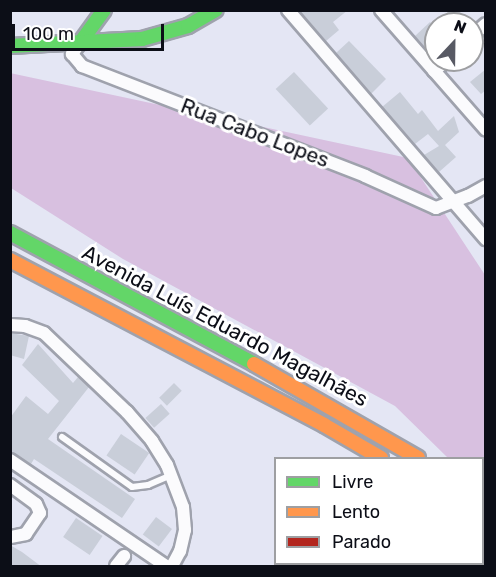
<!DOCTYPE html>
<html>
<head>
<meta charset="utf-8">
<style>
	body { margin:0 }
	#map { position:relative; width:496px; height:577px; overflow:hidden; background:#e4e6f4; font-family:Rubik,sans-serif }
	div>[style] { position:absolute }
	.green>* { inset:0; background:#d8c0e0 }
	.building>* { inset:0; background:#c9ced9; transform-origin:0 0 }
	.roads { filter:drop-shadow(2px 0 #9fa2ad) drop-shadow(-2px 0 #9fa2ad) drop-shadow(0 2px #9fa2ad) drop-shadow(0 -2px #9fa2ad) }
	.lane>* { height:6px; margin:-3px; padding:0 3px; transform-origin:3px; border-radius:3px; background:#fbfbfd }
	.street>* { height:12px; margin:-6px; padding:0 6px; transform-origin:6px; border-radius:6px; background:#fbfbfd }
	.fast>* { height:14px; margin:-7px; padding:0 7px; transform-origin:7px; border-radius:7px; background:#63d668 }
	.slow>* { height:14px; margin:-7px; padding:0 7px; transform-origin:7px; border-radius:7px; background:#ff974d }
	.jam>* { height:14px; margin:-7px; padding:0 7px; transform-origin:7px; border-radius:7px; background:#b3261e }
	span { translate:-50% -50%; white-space:nowrap; text-align:center; line-height:1.15; -webkit-text-stroke:6px #fff; paint-order:stroke }
	.street-label { font-size:21px; color:#0c0e17 }
	.frame { position:absolute; inset:0; border:12px solid #0c0e17; pointer-events:none }
	.legend { position:absolute; left:274px; top:457px; width:210px; height:108px; box-sizing:border-box; background:#fff; border:2px solid #9e9fa2; margin:0; padding:8px 10px; list-style:none; font-size:18px; color:#0c0e17 }
	.legend li { display:flex; align-items:center; gap:12px; height:30px }
	.legend b { width:30px; border:2px solid #9e9fa2 }
	.north { position:absolute; left:424px; top:12px; width:60px; height:60px; box-sizing:border-box; background:#fff; border:2px solid #9e9fa2; border-radius:50%; rotate:22deg; font-size:16px; font-weight:700; line-height:24px; text-align:center; color:#0c0e17 }
	.north::after { content:''; display:block; margin:auto; width:21px; height:27px; background:#585a64; clip-path:polygon(50% 0,100% 100%,50% 72%,0 100%) }
	.scale { position:absolute; left:12px; top:24px; width:152px; height:27px; box-sizing:border-box; border:3px solid #0c0e17; border-top:0; padding-left:8px; font-size:18px; line-height:21px; white-space:nowrap; color:#0c0e17; -webkit-text-stroke:4px #fff; paint-order:stroke }
</style>
</head>
<body>
<div id="map">
	<div class="green">
		<i style="clip-path:polygon(10px 73px,408px 158px,485px 275px,485px 495px,483px 492px,482px 458px,448px 458px,395px 406px,123px 259px,11px 188px)"></i>
	</div>
	<div class="building">
		<i style="clip-path:polygon(299px 10px,348px 10px,333px 22px,339px 30px,326px 41px)"></i>
		<i style="clip-path:polygon(450px 10px,458px 10px,467px 21px,462px 24px,434px 24px)"></i>
		<i style="clip-path:polygon(430px 22px,436px 28px,436px 59px,415px 36px)"></i>
		<i style="clip-path:polygon(349px 41px,386px 79px,371px 94px,336px 53px)"></i>
		<i style="clip-path:polygon(486px 69px,486px 90px,481px 94px,470px 82px)"></i>
		<i style="left:294px;top:72px;width:50px;height:25px;rotate:47deg"></i>
		<i style="clip-path:polygon(400px 92px,418px 114px,422px 110px,438px 131px,454px 116px,459px 132px,445px 145px,456px 157px,439px 172px,424px 155px,439px 146px,428px 134px,415px 144px,382px 107px)"></i>
		<i style="clip-path:polygon(10px 333px,29px 336px,24px 359px,10px 355px)"></i>
		<i style="clip-path:polygon(38px 344px,73px 383px,78px 377px,89px 387px,48px 439px,135px 499px,122px 518px,34px 459px,31px 464px,10px 451px,10px 418px,26px 396px,48px 414px,59px 401px,22px 365px)"></i>
		<i style="left:174px;top:383px;width:11px;height:21px;rotate:45deg"></i>
		<i style="left:161px;top:404px;width:13px;height:21px;rotate:48deg"></i>
		<i style="left:121px;top:434px;width:34px;height:26px;rotate:34deg"></i>
		<i style="left:156px;top:517px;width:20px;height:22px;rotate:37deg"></i>
		<i style="left:76px;top:518px;width:32px;height:23px;rotate:34deg"></i>
		<i style="clip-path:polygon(10px 545px,22px 552px,42px 567px,10px 567px)"></i>
	</div>
	<div class="roads">
		<div class="lane">
			<i style="left:62px;top:437px;width:86px;rotate:35.5deg"></i>
			<i style="left:132px;top:487px;width:16px;rotate:-7deg"></i>
			<i style="left:148px;top:485px;width:26px;rotate:-23deg"></i>
		</div>
		<div class="street">
			<i style="left:288px;top:10px;width:303px;rotate:49.2deg"></i>
			<i style="left:381px;top:10px;width:159px;rotate:48.8deg"></i>
			<i style="left:472px;top:36px;width:18px;rotate:-41deg"></i>
			<i style="left:80px;top:43px;width:14px;rotate:126deg"></i>
			<i style="left:72px;top:54px;width:16px;rotate:50deg"></i>
			<i style="left:82px;top:66px;width:304px;rotate:21.2deg"></i>
			<i style="left:365px;top:176px;width:78px;rotate:24.3deg"></i>
			<i style="left:436px;top:208px;width:34px;rotate:-21deg"></i>
			<i style="left:468px;top:196px;width:21px;rotate:-29deg"></i>
			<i style="left:434px;top:71px;width:17px;rotate:-40deg"></i>
			<i style="left:10px;top:325px;width:15px;rotate:4deg"></i>
			<i style="left:25px;top:326px;width:20px;rotate:20deg"></i>
			<i style="left:44px;top:333px;width:115px;rotate:43.6deg"></i>
			<i style="left:127px;top:412px;width:38px;rotate:49deg"></i>
			<i style="left:152px;top:441px;width:28px;rotate:58deg"></i>
			<i style="left:167px;top:465px;width:45px;rotate:69.1deg"></i>
			<i style="left:183px;top:507px;width:23px;rotate:85deg"></i>
			<i style="left:185px;top:530px;width:22px;rotate:103deg"></i>
			<i style="left:180px;top:551px;width:17px;rotate:118deg"></i>
			<i style="left:10px;top:460px;width:189px;rotate:34.2deg"></i>
			<i style="left:10px;top:485px;width:32px;rotate:36deg"></i>
			<i style="left:36px;top:504px;width:10px;rotate:66deg"></i>
			<i style="left:40px;top:513px;width:25px;rotate:124deg"></i>
			<i style="left:26px;top:534px;width:16px;rotate:169deg"></i>
			<i style="left:116px;top:566px;width:13px;rotate:-51deg"></i>
		</div>
		<div class="fast">
			<i style="left:80px;top:43px;width:41px;rotate:-54deg"></i>
			<i style="left:10px;top:46px;width:132px;rotate:-3deg"></i>
			<i style="left:142px;top:39px;width:48px;rotate:-15.8deg"></i>
			<i style="left:188px;top:26px;width:32px;rotate:-30deg"></i>
			<i style="left:10px;top:233px;width:277px;rotate:28.2deg"></i>
		</div>
		<div class="slow">
			<i style="left:10px;top:260px;width:355px;rotate:27.7deg"></i>
			<i style="left:324px;top:425px;width:66px;rotate:30.1deg"></i>
			<i style="left:254px;top:364px;width:189px;rotate:29.8deg"></i>
			<i style="left:482px;top:515px;width:5px;rotate:37deg"></i>
		</div>
		<div class="jam">
			<i style="left:482px;top:550px;width:5px;rotate:37deg"></i>
		</div>
	</div>
	<div class="street-label">
		<span style="left:255px;top:133px;rotate:21deg">Rua Cabo Lopes</span>
		<span style="left:225px;top:326px;rotate:28deg">Avenida Luís Eduardo Magalhães</span>
	</div>
	<div class="frame"></div>
	<ul class="legend">
	<li><b style="height:8px;background:#63d668"></b>Livre</li>
	<li><b style="height:8px;background:#ff974d"></b>Lento</li>
	<li><b style="height:8px;background:#b3261e"></b>Parado</li>
	</ul>
	<div class="north">N</div>
	<div class="scale">100 m</div>
</div>
</body>
</html>
